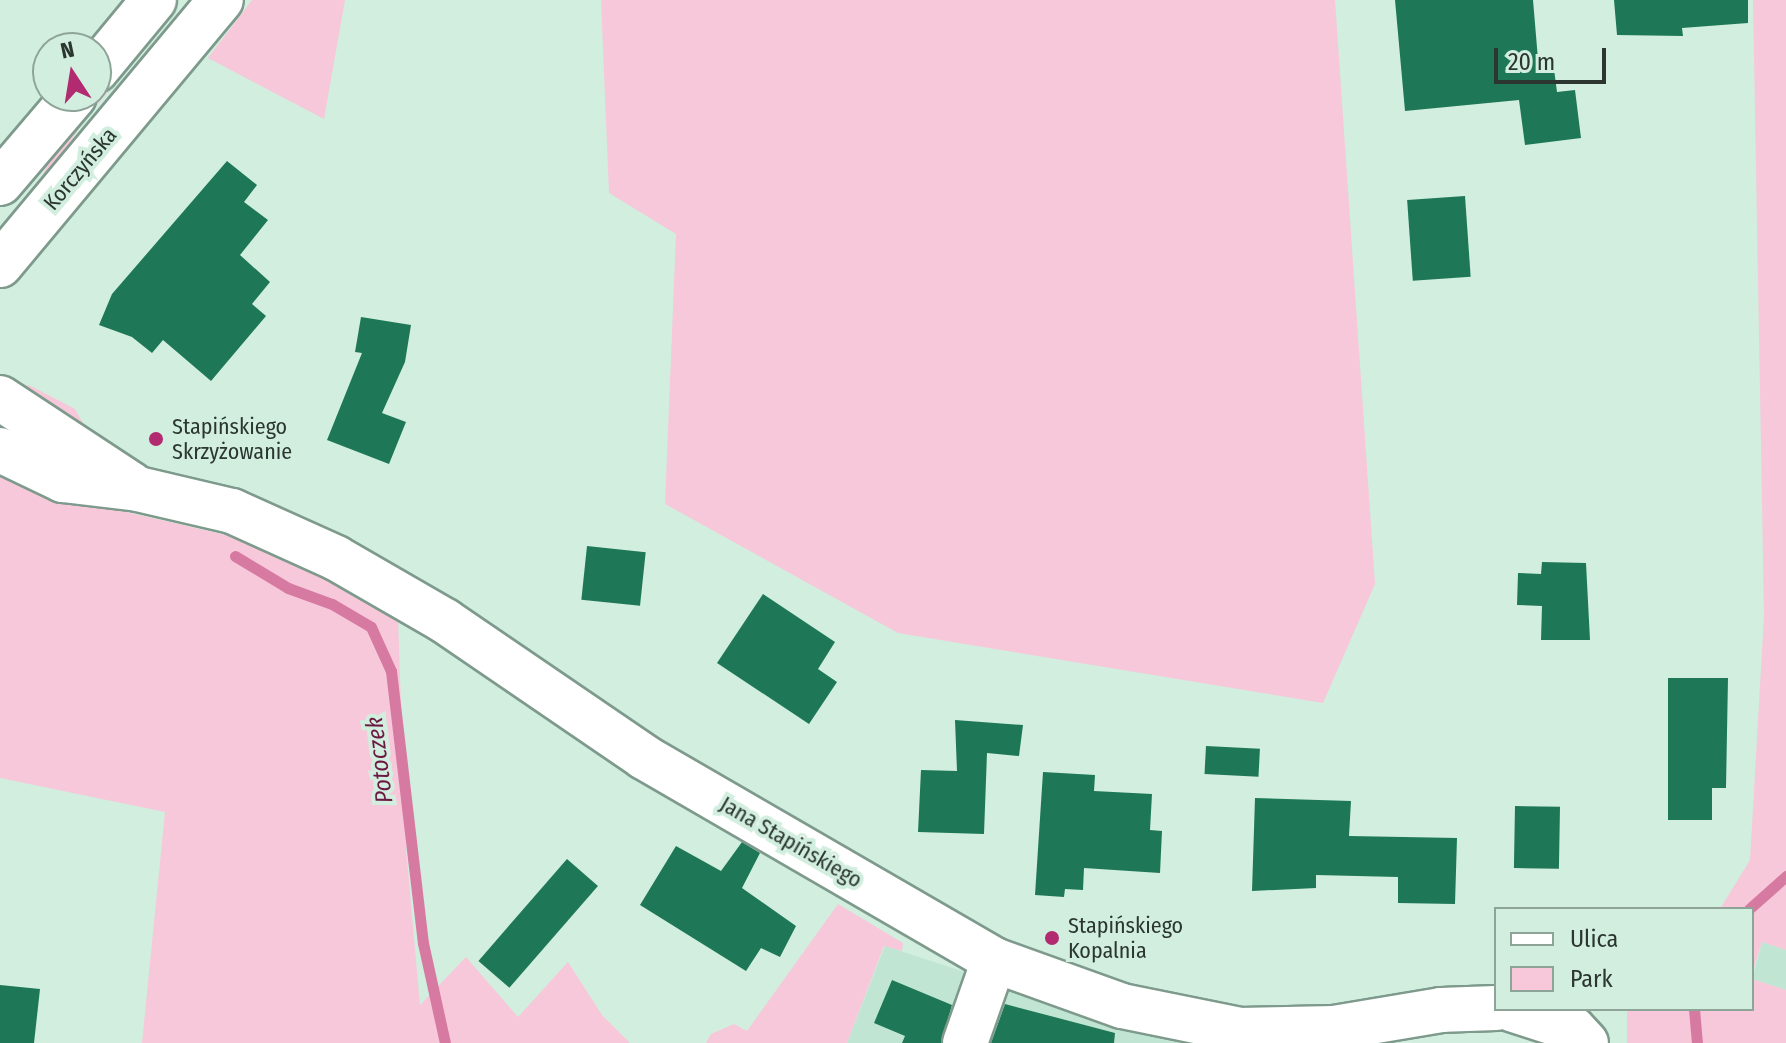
<!DOCTYPE html>
<html>
<head>
<meta charset="utf-8">
<style>
	body { margin:0 }
	#map { position:relative; width:1786px; height:1043px; overflow:hidden; background:#d1eedf; font-family:"Fira Sans Condensed",sans-serif }
	div>[style] { position:absolute }
	.built>* { inset:0; background:#c0e6d3 }
	.green>* { inset:0; background:#f7c8da }
	.stream>* { height:11px; margin:-5.5px; padding:0 5.5px; transform-origin:5.5px; border-radius:5.5px; background:#d77aa1 }
	.building>* { inset:0; background:#1e7857; transform-origin:0 0 }
	.roads { filter:drop-shadow(2px 0 #7e9a8c) drop-shadow(-2px 0 #7e9a8c) drop-shadow(0 2px #7e9a8c) drop-shadow(0 -2px #7e9a8c) }
	.minor>* { height:44px; margin:-22px; padding:0 22px; transform-origin:22px; border-radius:22px; background:#fff }
	.major>* { height:44px; margin:-22px; padding:0 22px; transform-origin:22px; border-radius:22px; background:#fff }
	.dots>* { width:22px; height:22px; translate:-50% -50%; box-sizing:border-box; border:4px solid #d1eedf; border-radius:50% }
	span { translate:-50% -50%; white-space:nowrap; text-align:center; line-height:1.15; -webkit-text-stroke:8px #d1eedf; paint-order:stroke }
	.street-label { font-size:22px; color:#2b3630 }
	.poi-label { font-size:22px; color:#2b3630 }
	.left { translate:0 -50%; text-align:left }
	.water-label { font-size:24px; color:#6c1942; font-style:italic }
	.legend { position:absolute; left:1494px; top:907px; width:260px; height:104px; box-sizing:border-box; background:#d1eedf; border:2px solid #8fa499; margin:0; padding:10px 14px; list-style:none; font-size:24px; color:#2b3630 }
	.legend li { display:flex; align-items:center; gap:16px; height:40px }
	.legend b { width:40px; border:2px solid #8fa499 }
	.north { position:absolute; left:32px; top:32px; width:80px; height:80px; box-sizing:border-box; background:#d1eedf; border:2px solid #8fa499; border-radius:50%; rotate:348deg; font-size:22px; font-weight:700; line-height:32px; text-align:center; color:#2b3630 }
	.north::after { content:''; display:block; margin:auto; width:28px; height:36px; background:#b22b70; clip-path:polygon(50% 0,100% 100%,50% 72%,0 100%) }
	.scale { position:absolute; left:1494px; top:48px; width:112px; height:36px; box-sizing:border-box; border:4px solid #2b3630; border-top:0; padding-left:10px; font-size:24px; line-height:28px; white-space:nowrap; color:#2b3630; -webkit-text-stroke:6px #d1eedf; paint-order:stroke }
</style>
</head>
<body>
<div id="map">
	<div class="built">
		<i style="clip-path:polygon(1762px 942px,1786px 950px,1786px 990px,1752px 979px)"></i>
		<i style="clip-path:polygon(885px 946px,1041px 997px,1191px 1043px,847px 1043px)"></i>
	</div>
	<div class="green">
		<i style="clip-path:polygon(252px 0,345px 0,324px 119px,208px 58px)"></i>
		<i style="clip-path:polygon(601px 0,1335px 0,1375px 584px,1323px 703px,898px 633px,665px 504px,676px 234px,609px 193px)"></i>
		<i style="clip-path:polygon(1753px 0,1786px 0,1786px 950px,1762px 942px,1752px 974px,1752px 909px,1720px 909px,1750px 860px,1764px 616px)"></i>
		<i style="clip-path:polygon(173px 2px,171px 13px,81px 125px,17px 228px,61px 137px)"></i>
		<i style="clip-path:polygon(16px 384px,31px 386px,75px 409px,87px 430px)"></i>
		<i style="clip-path:polygon(0 468px,53px 495px,252px 541px,398px 617px,406px 848px,420px 1005px,466px 957px,518px 1017px,568px 962px,602px 1015px,630px 1043px,142px 1043px,165px 812px,0 778px)"></i>
		<i style="clip-path:polygon(838px 904px,903px 943px,902px 951px,884px 946px,847px 1043px,706px 1043px,711px 1034px,734px 1024px,747px 1031px)"></i>
		<i style="clip-path:polygon(1752px 979px,1786px 990px,1786px 1043px,1627px 1043px,1627px 1009px,1752px 1009px)"></i>
	</div>
	<div class="stream">
		<i style="left:235px;top:556px;width:62px;rotate:31.1deg"></i>
		<i style="left:288px;top:588px;width:47px;rotate:20deg"></i>
		<i style="left:332px;top:604px;width:45px;rotate:30.5deg"></i>
		<i style="left:371px;top:627px;width:48px;rotate:65.6deg"></i>
		<i style="left:391px;top:671px;width:274px;rotate:83.3deg"></i>
		<i style="left:423px;top:943px;width:102px;rotate:77.6deg"></i>
		<i style="left:1749px;top:909px;width:50px;rotate:-41.7deg"></i>
		<i style="left:1694px;top:1009px;width:34px;rotate:85deg"></i>
	</div>
	<div class="building">
		<i style="clip-path:polygon(1395px 0,1533px 0,1539px 71px,1554px 69px,1557px 92px,1575px 90px,1581px 138px,1525px 145px,1519px 100px,1405px 111px)"></i>
		<i style="clip-path:polygon(1614px 0,1748px 0,1748px 23px,1682px 28px,1683px 36px,1617px 35px)"></i>
		<i style="clip-path:polygon(227px 161px,257px 185px,244px 202px,268px 220px,240px 255px,270px 282px,252px 304px,266px 316px,211px 381px,163px 340px,152px 353px,132px 337px,99px 325px,112px 294px)"></i>
		<i style="left:1465px;top:196px;width:81px;height:58px;rotate:86deg"></i>
		<i style="clip-path:polygon(361px 317px,411px 325px,405px 362px,382px 413px,406px 422px,389px 464px,327px 440px,362px 353px,355px 352px)"></i>
		<i style="left:587px;top:546px;width:59px;height:54px;rotate:6deg"></i>
		<i style="clip-path:polygon(1542px 562px,1586px 563px,1590px 640px,1541px 640px,1542px 606px,1517px 605px,1518px 573px,1541px 574px)"></i>
		<i style="clip-path:polygon(763px 594px,835px 642px,818px 669px,837px 682px,809px 724px,717px 663px)"></i>
		<i style="clip-path:polygon(1668px 678px,1728px 678px,1726px 788px,1712px 788px,1712px 820px,1668px 820px)"></i>
		<i style="clip-path:polygon(955px 720px,1023px 725px,1019px 756px,987px 753px,984px 834px,918px 832px,921px 770px,957px 771px)"></i>
		<i style="left:1206px;top:746px;width:54px;height:28px;rotate:3deg"></i>
		<i style="clip-path:polygon(1043px 772px,1095px 775px,1094px 791px,1152px 794px,1150px 830px,1162px 831px,1160px 873px,1084px 868px,1083px 890px,1065px 889px,1064px 897px,1035px 895px)"></i>
		<i style="clip-path:polygon(1255px 798px,1351px 801px,1349px 836px,1457px 838px,1455px 904px,1398px 903px,1398px 877px,1316px 875px,1316px 888px,1252px 891px)"></i>
		<i style="left:1515px;top:806px;width:45px;height:62px;rotate:1deg"></i>
		<i style="clip-path:polygon(742px 842px,760px 853px,742px 888px,796px 926px,780px 957px,761px 948px,746px 971px,640px 905px,676px 846px,721px 871px)"></i>
		<i style="left:567px;top:859px;width:41px;height:135px;rotate:41deg"></i>
		<i style="clip-path:polygon(892px 980px,952px 1005px,941px 1043px,902px 1043px,905px 1036px,874px 1023px)"></i>
		<i style="clip-path:polygon(0 985px,40px 989px,34px 1043px,0 1043px)"></i>
		<i style="clip-path:polygon(1005px 1004px,1115px 1033px,1114px 1043px,991px 1043px)"></i>
	</div>
	<div class="roads">
		<div class="minor">
			<i style="left:0;top:398px;width:158px;rotate:33.4deg"></i>
			<i style="left:0;top:450px;width:70px;rotate:25.5deg"></i>
			<i style="left:63px;top:480px;width:76px;rotate:6.8deg"></i>
			<i style="left:138px;top:489px;width:97px;rotate:13.2deg"></i>
			<i style="left:232px;top:511px;width:114px;rotate:24.3deg"></i>
			<i style="left:336px;top:558px;width:126px;rotate:30deg"></i>
			<i style="left:445px;top:621px;width:241px;rotate:34.3deg"></i>
			<i style="left:644px;top:757px;width:405px;rotate:30.1deg"></i>
			<i style="left:994px;top:960px;width:136px;rotate:19.8deg"></i>
			<i style="left:1122px;top:1006px;width:120px;rotate:11.5deg"></i>
			<i style="left:1240px;top:1030px;width:94px;rotate:-1.2deg"></i>
			<i style="left:1334px;top:1028px;width:109px;rotate:-9.5deg"></i>
			<i style="left:1441px;top:1010px;width:55px;rotate:-2.1deg"></i>
			<i style="left:1511px;top:1009px;width:65px;rotate:17.9deg"></i>
			<i style="left:1573px;top:1029px;width:19px;rotate:47deg"></i>
			<i style="left:965px;top:1043px;width:88px;rotate:-70.7deg"></i>
		</div>
		<div class="major">
			<i style="left:96px;top:70px;width:91px;rotate:-50.4deg"></i>
			<i style="left:0;top:183px;width:114px;rotate:-49.6deg"></i>
			<i style="left:0;top:265px;width:345px;rotate:-50.2deg"></i>
		</div>
	</div>
	<div class="dots">
		<i style="left:156px;top:439px;background:#b22b70"></i>
		<i style="left:1052px;top:938px;background:#b22b70"></i>
	</div>
	<div class="street-label">
		<span style="left:80px;top:169px;rotate:-50deg">Korczyńska</span>
		<span style="left:791px;top:842px;rotate:30deg">Jana Stapińskiego</span>
	</div>
	<div class="poi-label">
		<span class="left" style="left:172px;top:439px">Stapińskiego<br>Skrzyżowanie</span>
		<span class="left" style="left:1068px;top:938px">Stapińskiego<br>Kopalnia</span>
	</div>
	<div class="water-label">
		<span style="left:380px;top:760px;rotate:-97deg">Potoczek</span>
	</div>
	<ul class="legend">
	<li><b style="height:10px;background:#fff"></b>Ulica</li>
	<li><b style="height:22px;background:#f7c8da"></b>Park</li>
	</ul>
	<div class="north">N</div>
	<div class="scale">20 m</div>
</div>
</body>
</html>
